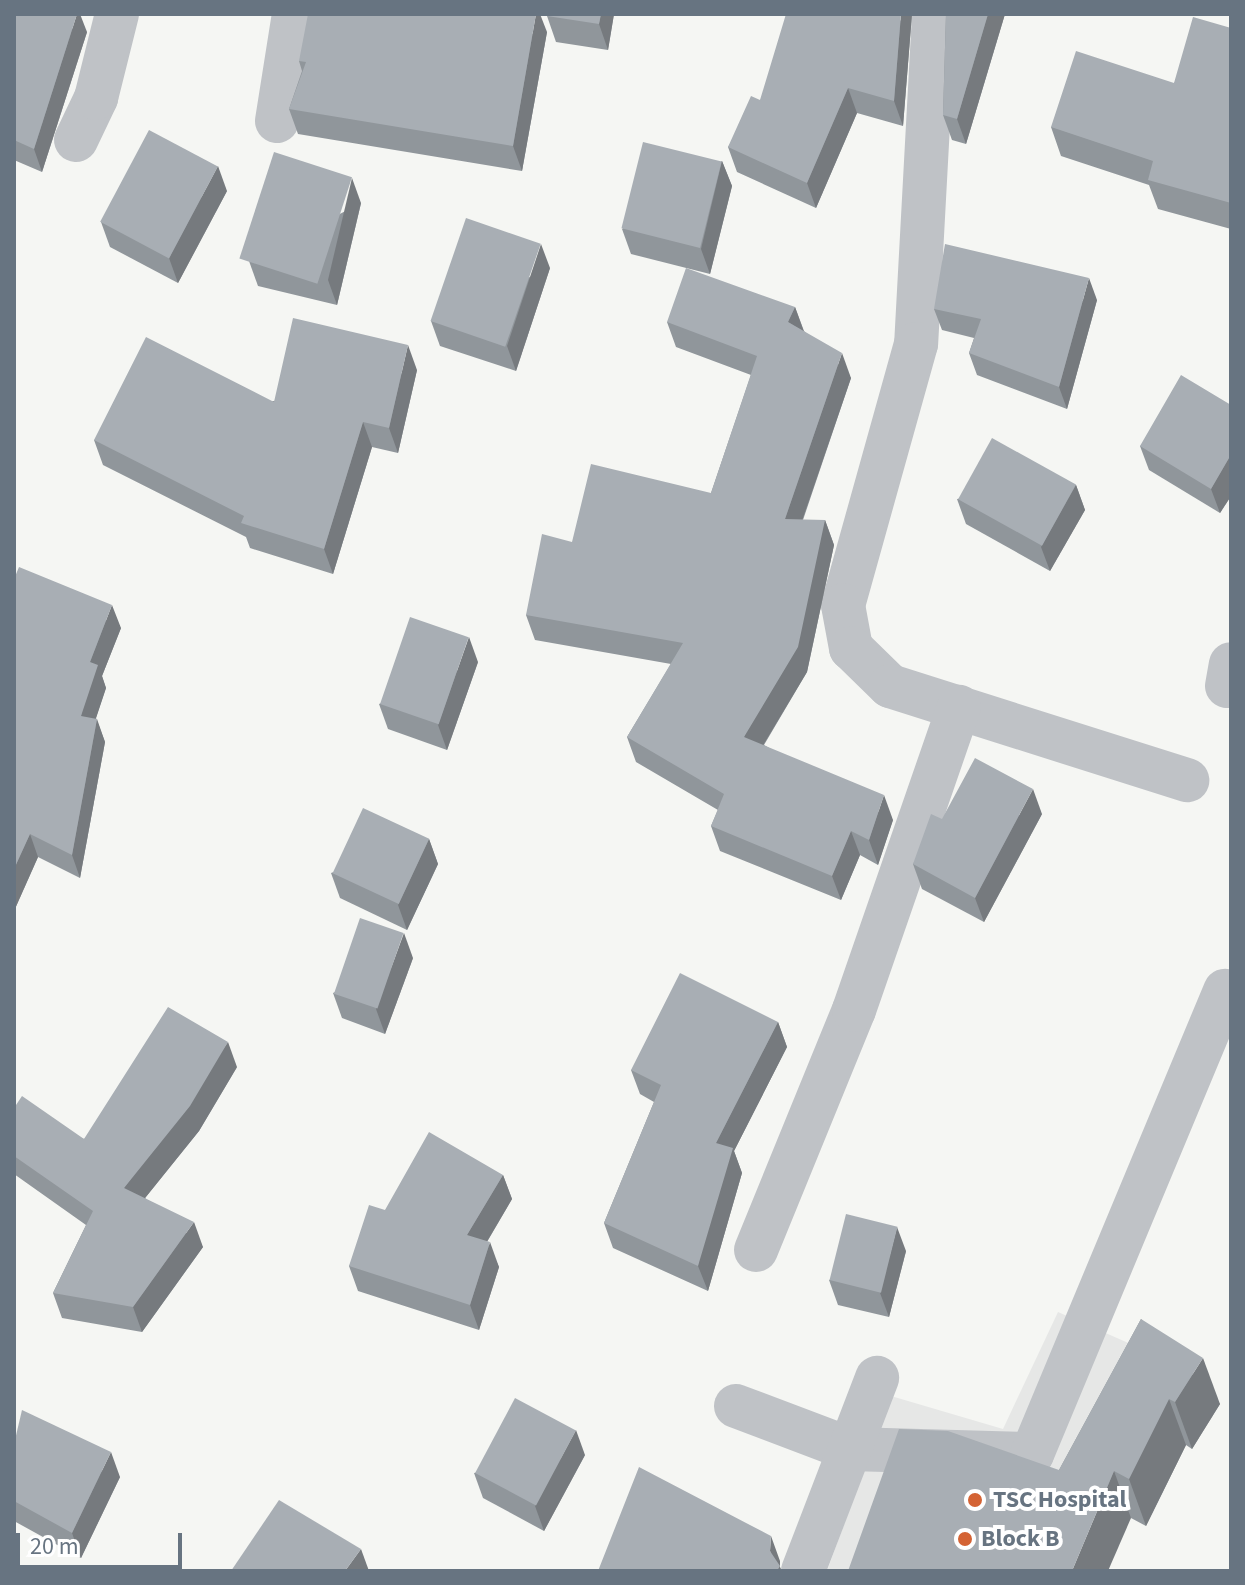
<!DOCTYPE html>
<html>
<head>
<meta charset="utf-8">
<style>
	body { margin:0 }
	#map { position:relative; width:1245px; height:1585px; overflow:hidden; background:#f5f6f3; font-family:"Source Sans 3",sans-serif }
	div>[style] { position:absolute }
	.built>* { inset:0; background:#e6e7e6 }
	.minor>* { height:44px; margin:-22px; padding:0 22px; transform-origin:22px; border-radius:22px; background:#bfc2c6 }
	.wall>* { inset:0; background:#90969b }
	.shaded-wall>* { inset:0; background:#767a7e }
	.building>* { inset:0; background:#a8aeb4; transform-origin:0 0 }
	.dots>* { width:22px; height:22px; translate:-50% -50%; box-sizing:border-box; border:4px solid #fff; border-radius:50% }
	span { translate:-50% -50%; white-space:nowrap; text-align:center; line-height:1.15; -webkit-text-stroke:8px #fff; paint-order:stroke }
	.poi-label { font-size:24px; color:#677481; font-weight:700 }
	.left { translate:0 -50%; text-align:left }
	.frame { position:absolute; inset:0; border:16px solid #677481; pointer-events:none }
	.scale { position:absolute; left:16px; top:1533px; width:166px; height:36px; box-sizing:border-box; border:4px solid #677481; border-top:0; padding-left:10px; font-size:24px; line-height:28px; white-space:nowrap; color:#677481; -webkit-text-stroke:6px #fff; paint-order:stroke }
</style>
</head>
<body>
<div id="map">
	<div class="built">
		<i style="clip-path:polygon(1058px 1312px,1151px 1353px,1070px 1571px,827px 1571px,891px 1396px,1003px 1429px)"></i>
	</div>
	<div class="minor">
		<i style="left:934px;top:14px;width:330px;rotate:93.1deg"></i>
		<i style="left:916px;top:344px;width:271px;rotate:105.6deg"></i>
		<i style="left:843px;top:605px;width:44px;rotate:79.5deg"></i>
		<i style="left:851px;top:648px;width:54px;rotate:44.3deg"></i>
		<i style="left:890px;top:686px;width:312px;rotate:17.6deg"></i>
		<i style="left:277px;top:121px;width:108px;rotate:-81deg"></i>
		<i style="left:76px;top:140px;width:47px;rotate:-64.5deg"></i>
		<i style="left:96px;top:98px;width:87px;rotate:-76deg"></i>
		<i style="left:1227px;top:686px;width:22px;rotate:-80deg"></i>
		<i style="left:756px;top:1250px;width:259px;rotate:-67.8deg"></i>
		<i style="left:854px;top:1010px;width:321px;rotate:-70.9deg"></i>
		<i style="left:736px;top:1406px;width:122px;rotate:20.7deg"></i>
		<i style="left:850px;top:1449px;width:182px;rotate:1.6deg"></i>
		<i style="left:1032px;top:1454px;width:502px;rotate:-67.37deg"></i>
		<i style="left:803px;top:1571px;width:207px;rotate:-69deg"></i>
	</div>
	<div class="wall">
		<i style="clip-path:polygon(14px 14px,87px 32px,42px 172px,14px 160px)"></i>
		<i style="clip-path:polygon(547px 14px,614px 14px,608px 50px,556px 42px,547px 16px)"></i>
		<i style="clip-path:polygon(912px 14px,903px 126px,857px 113px,816px 208px,737px 172px,728px 147px,760px 100px)"></i>
		<i style="clip-path:polygon(946px 14px,1005px 14px,966px 144px,952px 140px,943px 115px)"></i>
		<i style="clip-path:polygon(1231px 28px,1231px 229px,1158px 209px,1149px 185px,1061px 156px,1051px 127px,1174px 83px)"></i>
		<i style="clip-path:polygon(547px 32px,522px 171px,298px 134px,289px 109px,302px 71px,299px 61px)"></i>
		<i style="clip-path:polygon(722px 161px,732px 186px,710px 274px,631px 254px,622px 229px)"></i>
		<i style="clip-path:polygon(227px 191px,178px 283px,110px 247px,101px 222px)"></i>
		<i style="clip-path:polygon(361px 203px,337px 305px,258px 286px,249px 261px)"></i>
		<i style="clip-path:polygon(550px 268px,516px 371px,440px 346px,431px 321px)"></i>
		<i style="clip-path:polygon(1097px 300px,1067px 409px,977px 375px,969px 353px,974px 338px,942px 330px,934px 309px)"></i>
		<i style="clip-path:polygon(795px 307px,804px 331px,851px 378px,803px 520px,825px 520px,834px 545px,807px 672px,764px 745px,893px 820px,878px 865px,860px 855px,841px 900px,720px 851px,711px 826px,718px 810px,636px 762px,627px 737px,671px 664px,535px 640px,526px 615px,572px 542px,711px 493px,751px 375px,676px 347px,667px 322px)"></i>
		<i style="clip-path:polygon(417px 370px,398px 453px,372px 447px,333px 574px,250px 548px,246px 537px,103px 465px,94px 440px)"></i>
		<i style="clip-path:polygon(1231px 405px,1231px 496px,1220px 513px,1149px 470px,1140px 446px)"></i>
		<i style="clip-path:polygon(1076px 485px,1085px 510px,1050px 571px,966px 524px,957px 499px)"></i>
		<i style="clip-path:polygon(14px 579px,121px 628px,102px 676px,106px 688px,96px 718px,105px 742px,80px 878px,38px 857px,14px 911px)"></i>
		<i style="clip-path:polygon(478px 662px,447px 750px,388px 729px,379px 704px)"></i>
		<i style="clip-path:polygon(1042px 814px,984px 922px,922px 889px,913px 864px,942px 819px)"></i>
		<i style="clip-path:polygon(429px 839px,438px 864px,407px 930px,340px 898px,331px 873px)"></i>
		<i style="clip-path:polygon(413px 958px,385px 1034px,342px 1018px,333px 993px)"></i>
		<i style="clip-path:polygon(778px 1022px,787px 1047px,734px 1151px,742px 1173px,708px 1291px,613px 1248px,604px 1223px,654px 1102px,640px 1094px,631px 1070px)"></i>
		<i style="clip-path:polygon(237px 1067px,199px 1131px,145px 1198px,203px 1247px,142px 1332px,62px 1318px,53px 1293px,86px 1225px,14px 1174px,14px 1108px,84px 1139px)"></i>
		<i style="clip-path:polygon(503px 1175px,512px 1199px,487px 1242px,499px 1267px,479px 1330px,358px 1291px,349px 1266px,385px 1210px)"></i>
		<i style="clip-path:polygon(906px 1251px,889px 1317px,838px 1305px,829px 1280px)"></i>
		<i style="clip-path:polygon(1141px 1319px,1220px 1404px,1192px 1449px,1186px 1445px,1146px 1526px,1131px 1518px,1059px 1470px)"></i>
		<i style="clip-path:polygon(14px 1444px,120px 1477px,81px 1558px,14px 1521px)"></i>
		<i style="clip-path:polygon(585px 1455px,544px 1531px,483px 1498px,474px 1473px)"></i>
	</div>
	<div class="shaded-wall">
		<i style="clip-path:polygon(77px 14px,80px 14px,87px 32px,42px 172px,34px 149px)"></i>
		<i style="clip-path:polygon(536px 14px,540px 14px,547px 32px,522px 171px,513px 146px)"></i>
		<i style="clip-path:polygon(601px 14px,614px 14px,608px 50px,599px 24px)"></i>
		<i style="clip-path:polygon(901px 14px,912px 14px,903px 126px,894px 101px)"></i>
		<i style="clip-path:polygon(988px 14px,1005px 14px,966px 144px,957px 119px)"></i>
		<i style="clip-path:polygon(848px 88px,857px 113px,816px 208px,807px 183px)"></i>
		<i style="clip-path:polygon(722px 161px,732px 186px,710px 274px,701px 249px)"></i>
		<i style="clip-path:polygon(218px 166px,227px 191px,178px 283px,169px 258px)"></i>
		<i style="clip-path:polygon(352px 178px,361px 203px,337px 305px,328px 280px)"></i>
		<i style="clip-path:polygon(541px 244px,550px 268px,516px 371px,507px 346px)"></i>
		<i style="clip-path:polygon(1089px 278px,1097px 300px,1067px 409px,1059px 387px)"></i>
		<i style="clip-path:polygon(795px 307px,804px 332px,788px 322px)"></i>
		<i style="clip-path:polygon(408px 345px,417px 370px,398px 453px,389px 428px)"></i>
		<i style="clip-path:polygon(842px 353px,851px 378px,794px 544px,785px 519px)"></i>
		<i style="clip-path:polygon(363px 422px,372px 447px,333px 574px,324px 549px)"></i>
		<i style="clip-path:polygon(1229px 458px,1231px 463px,1231px 496px,1220px 513px,1211px 489px)"></i>
		<i style="clip-path:polygon(1076px 485px,1085px 510px,1050px 571px,1041px 547px)"></i>
		<i style="clip-path:polygon(825px 520px,834px 545px,807px 672px,753px 762px,744px 737px)"></i>
		<i style="clip-path:polygon(112px 605px,121px 628px,102px 676px,106px 688px,89px 739px,81px 716px,90px 662px)"></i>
		<i style="clip-path:polygon(469px 637px,478px 662px,447px 750px,438px 725px)"></i>
		<i style="clip-path:polygon(97px 719px,105px 742px,80px 878px,72px 855px)"></i>
		<i style="clip-path:polygon(1033px 789px,1042px 814px,984px 922px,975px 898px)"></i>
		<i style="clip-path:polygon(884px 795px,893px 820px,878px 865px,869px 840px)"></i>
		<i style="clip-path:polygon(851px 831px,860px 855px,841px 900px,832px 876px)"></i>
		<i style="clip-path:polygon(30px 834px,38px 857px,14px 911px,14px 869px)"></i>
		<i style="clip-path:polygon(429px 839px,438px 864px,407px 930px,398px 905px)"></i>
		<i style="clip-path:polygon(404px 933px,413px 958px,385px 1034px,376px 1009px)"></i>
		<i style="clip-path:polygon(778px 1022px,787px 1047px,734px 1151px,742px 1173px,708px 1291px,698px 1266px,716px 1143px)"></i>
		<i style="clip-path:polygon(228px 1042px,237px 1067px,199px 1131px,133px 1213px,124px 1188px)"></i>
		<i style="clip-path:polygon(503px 1175px,512px 1199px,476px 1260px,467px 1235px)"></i>
		<i style="clip-path:polygon(194px 1222px,203px 1247px,142px 1332px,133px 1307px)"></i>
		<i style="clip-path:polygon(897px 1227px,906px 1251px,889px 1317px,880px 1293px)"></i>
		<i style="clip-path:polygon(490px 1242px,499px 1267px,479px 1330px,470px 1305px)"></i>
		<i style="clip-path:polygon(1203px 1358px,1220px 1404px,1192px 1449px,1175px 1402px)"></i>
		<i style="clip-path:polygon(1169px 1399px,1186px 1445px,1146px 1526px,1129px 1479px)"></i>
		<i style="clip-path:polygon(576px 1430px,585px 1455px,544px 1531px,535px 1506px)"></i>
		<i style="clip-path:polygon(111px 1452px,120px 1477px,81px 1558px,72px 1533px)"></i>
		<i style="clip-path:polygon(1114px 1471px,1131px 1518px,1108px 1571px,1072px 1571px)"></i>
		<i style="clip-path:polygon(771px 1536px,780px 1561px,780px 1567px,782px 1571px,777px 1571px,770px 1551px)"></i>
		<i style="clip-path:polygon(361px 1549px,369px 1571px,345px 1571px)"></i>
	</div>
	<div class="building">
		<i style="clip-path:polygon(14px 14px,77px 14px,34px 149px,14px 140px)"></i>
		<i style="clip-path:polygon(308px 14px,536px 14px,513px 146px,289px 109px,306px 62px,299px 61px)"></i>
		<i style="clip-path:polygon(547px 14px,601px 14px,599px 24px,547px 16px)"></i>
		<i style="clip-path:polygon(786px 14px,901px 14px,894px 101px,848px 88px,807px 183px,728px 147px,751px 96px,760px 100px)"></i>
		<i style="clip-path:polygon(946px 14px,988px 14px,957px 119px,943px 115px)"></i>
		<i style="clip-path:polygon(1193px 17px,1231px 28px,1231px 203px,1148px 180px,1153px 161px,1051px 127px,1076px 51px,1174px 83px)"></i>
		<i style="left:149px;top:130px;width:78px;height:104px;rotate:28deg"></i>
		<i style="left:643px;top:142px;width:81px;height:89px;rotate:14deg"></i>
		<i style="left:274px;top:152px;width:82px;height:112px;rotate:18deg"></i>
		<i style="left:466px;top:218px;width:79px;height:109px;rotate:19deg"></i>
		<i style="clip-path:polygon(945px 244px,1089px 278px,1059px 387px,969px 353px,981px 319px,934px 309px)"></i>
		<i style="clip-path:polygon(686px 268px,795px 307px,788px 322px,842px 353px,785px 519px,825px 520px,798px 647px,744px 737px,884px 795px,869px 840px,851px 831px,832px 876px,711px 826px,724px 794px,627px 737px,683px 643px,526px 615px,542px 534px,572px 542px,591px 464px,711px 493px,757px 356px,667px 322px)"></i>
		<i style="clip-path:polygon(293px 318px,408px 345px,389px 428px,363px 422px,324px 549px,241px 523px,244px 516px,94px 440px,146px 337px,274px 402px)"></i>
		<i style="clip-path:polygon(1181px 375px,1231px 405px,1231px 459px,1229px 458px,1211px 489px,1140px 446px)"></i>
		<i style="left:992px;top:438px;width:96px;height:70px;rotate:29deg"></i>
		<i style="clip-path:polygon(19px 567px,112px 605px,90px 662px,98px 665px,81px 716px,97px 719px,72px 855px,30px 834px,14px 869px,14px 579px)"></i>
		<i style="left:410px;top:617px;width:62px;height:92px;rotate:19deg"></i>
		<i style="clip-path:polygon(975px 758px,1033px 789px,975px 898px,913px 864px,931px 814px,942px 819px)"></i>
		<i style="left:363px;top:808px;width:73px;height:72px;rotate:25deg"></i>
		<i style="left:360px;top:918px;width:46px;height:80px;rotate:19deg"></i>
		<i style="clip-path:polygon(680px 973px,778px 1022px,716px 1143px,733px 1148px,698px 1266px,604px 1223px,661px 1085px,631px 1070px)"></i>
		<i style="clip-path:polygon(168px 1007px,228px 1042px,190px 1106px,124px 1188px,194px 1222px,133px 1307px,53px 1293px,93px 1211px,14px 1156px,14px 1108px,22px 1096px,84px 1139px)"></i>
		<i style="clip-path:polygon(429px 1132px,503px 1175px,467px 1235px,490px 1242px,470px 1305px,349px 1266px,369px 1205px,385px 1210px)"></i>
		<i style="left:846px;top:1214px;width:53px;height:68px;rotate:14deg"></i>
		<i style="clip-path:polygon(1141px 1319px,1203px 1358px,1175px 1402px,1169px 1399px,1129px 1479px,1114px 1471px,1072px 1571px,848px 1571px,899px 1429px,948px 1431px,1059px 1470px)"></i>
		<i style="left:515px;top:1398px;width:69px;height:85px;rotate:28deg"></i>
		<i style="clip-path:polygon(22px 1410px,111px 1452px,72px 1533px,14px 1501px,14px 1444px)"></i>
		<i style="clip-path:polygon(639px 1467px,771px 1536px,770px 1551px,780px 1566px,777px 1571px,598px 1571px)"></i>
		<i style="clip-path:polygon(279px 1500px,361px 1549px,345px 1571px,231px 1571px)"></i>
	</div>
	<div class="dots">
		<i style="left:975px;top:1500px;background:#d46334"></i>
		<i style="left:965px;top:1539px;background:#d46334"></i>
	</div>
	<div class="poi-label">
		<span class="left" style="left:993px;top:1500px">TSC Hospital</span>
		<span class="left" style="left:981px;top:1539px">Block B</span>
	</div>
	<div class="frame"></div>
	<div class="scale">20 m</div>
</div>
</body>
</html>
